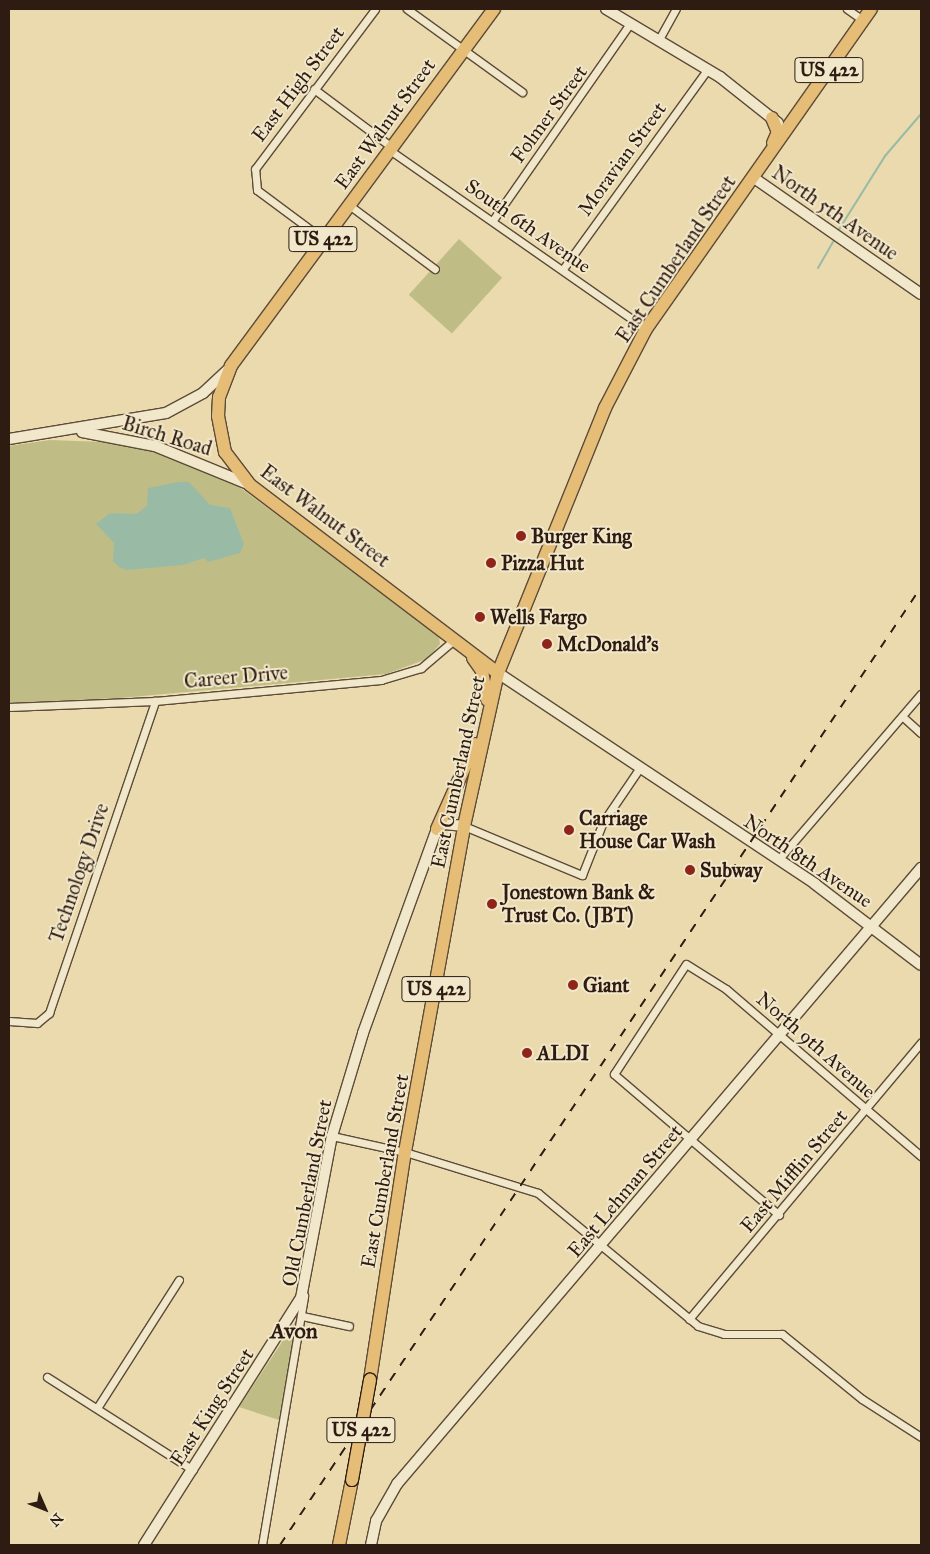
<!DOCTYPE html>
<html>
<head>
<meta charset="utf-8">
<style>
	body { margin:0 }
	#map { position:relative; width:930px; height:1554px; overflow:hidden; background:#eadaae; font-family:"IM FELL Great Primer",serif }
	div>[style] { position:absolute }
	.green>* { inset:0; background:#bfbd85; transform-origin:0 0 }
	.water>* { inset:0; background:#99bba6 }
	.stream>* { height:2px; margin:-1px; padding:0 1px; transform-origin:1px; border-radius:1px; background:#99bba6 }
	.roads { filter:drop-shadow(1px 0 #5d4b39) drop-shadow(-1px 0 #5d4b39) drop-shadow(0 1px #5d4b39) drop-shadow(0 -1px #5d4b39) }
	.street>* { height:7px; margin:-3.5px; padding:0 3.5px; transform-origin:3.5px; border-radius:3.5px; background:#f1e7ca }
	.secondary>* { height:10px; margin:-5px; padding:0 5px; transform-origin:5px; border-radius:5px; background:#f1e7ca }
	.highway>* { height:12px; margin:-6px; padding:0 6px; transform-origin:6px; border-radius:6px; background:#e5bd77 }
	.rail>* { height:2px; margin-top:-1px; transform-origin:0; background:repeating-linear-gradient(90deg,#2e1b12 0 9px,transparent 0 18px) }
	.bridges { filter:drop-shadow(1px 0 #2e1b12) drop-shadow(-1px 0 #2e1b12) drop-shadow(0 1px #2e1b12) drop-shadow(0 -1px #2e1b12) }
	.highway-bridge>* { height:12px; margin:-6px; padding:0 6px; transform-origin:6px; border-radius:6px; background:#e5bd77 }
	.dots>* { width:14px; height:14px; translate:-50% -50%; box-sizing:border-box; border:2px solid #f1e7ca; border-radius:50% }
	span { translate:-50% -50%; white-space:nowrap; text-align:center; line-height:1.15; -webkit-text-stroke:4px #f1e7ca; paint-order:stroke }
	.shield-label span { padding:1px 4px; background:#f1e7ca; border:1px solid; border-radius:4px; -webkit-text-stroke-width:0 }
	.shield-label { font-size:19px; color:#2e1b12; font-weight:700 }
	.street-label { font-size:20px; color:#2e1b12 }
	.poi-label { font-size:20px; color:#2e1b12; font-weight:700 }
	.left { translate:0 -50%; text-align:left }
	.quarter-label { font-size:22px; color:#2e1b12; font-weight:700 }
	.frame { position:absolute; inset:0; border:10px solid #2e1b12; pointer-events:none }
	.north { position:absolute; left:20px; top:1484px; width:50px; height:50px; -webkit-text-stroke:4px #f1e7ca; paint-order:stroke; rotate:134deg; font-size:14px; font-weight:700; line-height:20px; text-align:center; color:#2e1b12 }
	.north::after { content:''; display:block; margin:auto; width:18px; height:22px; background:#2e1b12; clip-path:polygon(50% 0,100% 100%,50% 72%,0 100%) }
</style>
</head>
<body>
<div id="map">
	<div class="green">
		<i style="left:459px;top:239px;width:58px;height:75px;rotate:42deg"></i>
		<i style="clip-path:polygon(50px 440px,103px 442px,151px 451px,234px 483px,439px 636px,440px 644px,427px 659px,386px 674px,120px 698px,9px 703px,9px 446px)"></i>
		<i style="clip-path:polygon(298px 1318px,279px 1420px,239px 1407px)"></i>
	</div>
	<div class="water">
		<i style="clip-path:polygon(178px 482px,189px 482px,210px 505px,230px 508px,244px 544px,240px 553px,208px 562px,204px 558px,183px 565px,126px 570px,119px 567px,113px 561px,114px 543px,96px 524px,110px 513px,136px 514px,147px 506px,148px 488px)"></i>
	</div>
	<div class="stream">
		<i style="left:838px;top:231px;width:89px;rotate:-57.9deg"></i>
		<i style="left:885px;top:156px;width:55px;rotate:-49.4deg"></i>
		<i style="left:818px;top:268px;width:34px;rotate:-60deg"></i>
	</div>
	<div class="roads">
		<div class="street">
			<i style="left:407px;top:9px;width:142px;rotate:35.8deg"></i>
			<i style="left:847px;top:9px;width:19px;rotate:35deg"></i>
			<i style="left:658px;top:41px;width:37px;rotate:-61deg"></i>
			<i style="left:314px;top:89px;width:99px;rotate:36.8deg"></i>
			<i style="left:391px;top:151px;width:311px;rotate:34.9deg"></i>
			<i style="left:349px;top:205px;width:107px;rotate:36.7deg"></i>
			<i style="left:493px;top:220px;width:238px;rotate:-55.1deg"></i>
			<i style="left:323px;top:239px;width:82px;rotate:-143.4deg"></i>
			<i style="left:257px;top:190px;width:21px;rotate:-95deg"></i>
			<i style="left:255px;top:169px;width:200px;rotate:-53.1deg"></i>
			<i style="left:563px;top:269px;width:247px;rotate:-54.1deg"></i>
			<i style="left:9px;top:707px;width:146px;rotate:-2.4deg"></i>
			<i style="left:155px;top:701px;width:227px;rotate:-5.3deg"></i>
			<i style="left:381px;top:680px;width:42px;rotate:-16.7deg"></i>
			<i style="left:421px;top:668px;width:43px;rotate:-40.3deg"></i>
			<i style="left:903px;top:717px;width:24px;rotate:42deg"></i>
			<i style="left:464px;top:826px;width:128px;rotate:22.6deg"></i>
			<i style="left:582px;top:875px;width:57px;rotate:-68.4deg"></i>
			<i style="left:603px;top:822px;width:64px;rotate:-55.8deg"></i>
			<i style="left:778px;top:860px;width:219px;rotate:-49.3deg"></i>
			<i style="left:9px;top:1021px;width:28px;rotate:4deg"></i>
			<i style="left:37px;top:1023px;width:16px;rotate:-40deg"></i>
			<i style="left:49px;top:1013px;width:330px;rotate:-71.2deg"></i>
			<i style="left:332px;top:1136px;width:75px;rotate:12.4deg"></i>
			<i style="left:405px;top:1152px;width:139px;rotate:17.1deg"></i>
			<i style="left:538px;top:1193px;width:208px;rotate:39.7deg"></i>
			<i style="left:698px;top:1326px;width:27px;rotate:17deg"></i>
			<i style="left:724px;top:1334px;width:58px"></i>
			<i style="left:782px;top:1334px;width:103px;rotate:39.1deg"></i>
			<i style="left:862px;top:1399px;width:70px;rotate:32.8deg"></i>
			<i style="left:779px;top:1215px;width:217px;rotate:-139.5deg"></i>
			<i style="left:614px;top:1074px;width:131px;rotate:-56.8deg"></i>
			<i style="left:686px;top:964px;width:47px;rotate:32deg"></i>
			<i style="left:726px;top:989px;width:257px;rotate:40.6deg"></i>
			<i style="left:302px;top:1316px;width:48px;rotate:12deg"></i>
			<i style="left:689px;top:1319px;width:361px;rotate:-50deg"></i>
			<i style="left:47px;top:1377px;width:173px;rotate:32.5deg"></i>
			<i style="left:97px;top:1408px;width:152px;rotate:-57.4deg"></i>
			<i style="left:262px;top:1545px;width:253px;rotate:-80.4deg"></i>
		</div>
		<div class="secondary">
			<i style="left:606px;top:9px;width:133px;rotate:30.8deg"></i>
			<i style="left:720px;top:77px;width:74px;rotate:38.4deg"></i>
			<i style="left:754px;top:178px;width:203px;rotate:34.8deg"></i>
			<i style="left:82px;top:432px;width:74px;rotate:10.9deg"></i>
			<i style="left:155px;top:446px;width:100px;rotate:22.2deg"></i>
			<i style="left:9px;top:439px;width:159px;rotate:-9.4deg"></i>
			<i style="left:166px;top:413px;width:42px;rotate:-28.4deg"></i>
			<i style="left:203px;top:393px;width:33px;rotate:-43deg"></i>
			<i style="left:498px;top:673px;width:381px;rotate:33.6deg"></i>
			<i style="left:815px;top:884px;width:133px;rotate:37.4deg"></i>
			<i style="left:144px;top:1545px;width:293px;rotate:-57.6deg"></i>
			<i style="left:301px;top:1298px;width:165px;rotate:-79.2deg"></i>
			<i style="left:332px;top:1136px;width:108px;rotate:-73.2deg"></i>
			<i style="left:363px;top:1033px;width:217px;rotate:-70.1deg"></i>
			<i style="left:437px;top:829px;width:9px;rotate:-36deg"></i>
			<i style="left:444px;top:824px;width:20px;rotate:6deg"></i>
			<i style="left:371px;top:1545px;width:25px;rotate:-78deg"></i>
			<i style="left:376px;top:1521px;width:43px;rotate:-60.4deg"></i>
			<i style="left:397px;top:1484px;width:809px;rotate:-49.61deg"></i>
		</div>
		<div class="highway">
			<i style="left:494px;top:9px;width:443px;rotate:126.4deg"></i>
			<i style="left:231px;top:366px;width:33px;rotate:111deg"></i>
			<i style="left:219px;top:397px;width:19px;rotate:93deg"></i>
			<i style="left:218px;top:416px;width:37px;rotate:79deg"></i>
			<i style="left:225px;top:452px;width:41px;rotate:52.9deg"></i>
			<i style="left:250px;top:485px;width:311px;rotate:37.2deg"></i>
			<i style="left:772px;top:118px;width:15px;rotate:67deg"></i>
			<i style="left:778px;top:132px;width:12px;rotate:114deg"></i>
			<i style="left:473px;top:658px;width:16px;rotate:55deg"></i>
			<i style="left:482px;top:671px;width:29px;rotate:80deg"></i>
			<i style="left:437px;top:829px;width:93px;rotate:-65.9deg"></i>
			<i style="left:370px;top:1380px;width:231px;rotate:-81.3deg"></i>
			<i style="left:405px;top:1152px;width:331px;rotate:-79.7deg"></i>
			<i style="left:464px;top:826px;width:157px;rotate:-77.5deg"></i>
			<i style="left:498px;top:673px;width:286px;rotate:-68deg"></i>
			<i style="left:605px;top:408px;width:89px;rotate:-62.6deg"></i>
			<i style="left:646px;top:329px;width:391px;rotate:-54.9deg"></i>
			<i style="left:339px;top:1545px;width:66px;rotate:-78.7deg"></i>
		</div>
	</div>
	<div class="rail">
		<i style="left:280px;top:1545px;width:1153px;rotate:-56.21deg"></i>
	</div>
	<div class="bridges">
		<div class="highway-bridge">
			<i style="left:352px;top:1480px;width:102px;rotate:-79.8deg"></i>
		</div>
	</div>
	<div class="dots">
		<i style="left:521px;top:536px;background:#8f2418"></i>
		<i style="left:491px;top:563px;background:#8f2418"></i>
		<i style="left:480px;top:617px;background:#8f2418"></i>
		<i style="left:547px;top:644px;background:#8f2418"></i>
		<i style="left:569px;top:830px;background:#8f2418"></i>
		<i style="left:690px;top:870px;background:#8f2418"></i>
		<i style="left:492px;top:904px;background:#8f2418"></i>
		<i style="left:573px;top:985px;background:#8f2418"></i>
		<i style="left:527px;top:1053px;background:#8f2418"></i>
	</div>
	<div class="shield-label">
		<span style="left:829px;top:70px">US 422</span>
		<span style="left:323px;top:239px">US 422</span>
		<span style="left:436px;top:989px">US 422</span>
		<span style="left:361px;top:1430px">US 422</span>
	</div>
	<div class="street-label">
		<span style="left:298px;top:84px;rotate:-53deg">East High Street</span>
		<span style="left:549px;top:114px;rotate:-54deg">Folmer Street</span>
		<span style="left:385px;top:124px;rotate:-54deg">East Walnut Street</span>
		<span style="left:622px;top:159px;rotate:-54deg">Moravian Street</span>
		<span style="left:835px;top:213px;rotate:35deg">North 5th Avenue</span>
		<span style="left:528px;top:226px;rotate:35deg">South 6th Avenue</span>
		<span style="left:676px;top:259px;rotate:-56deg">East Cumberland Street</span>
		<span style="left:167px;top:436px;rotate:17deg">Birch Road</span>
		<span style="left:325px;top:516px;rotate:37deg">East Walnut Street</span>
		<span style="left:236px;top:677px;rotate:-5deg">Career Drive</span>
		<span style="left:458px;top:772px;rotate:-78deg">East Cumberland Street</span>
		<span style="left:808px;top:861px;rotate:34deg">North 8th Avenue</span>
		<span style="left:79px;top:873px;rotate:-71deg">Technology Drive</span>
		<span style="left:816px;top:1045px;rotate:41deg">North 9th Avenue</span>
		<span style="left:385px;top:1171px;rotate:-80deg">East Cumberland Street</span>
		<span style="left:794px;top:1171px;rotate:-50deg">East Mifflin Street</span>
		<span style="left:625px;top:1191px;rotate:-50deg">East Lehman Street</span>
		<span style="left:307px;top:1193px;rotate:-79deg">Old Cumberland Street</span>
		<span style="left:212px;top:1407px;rotate:-57deg">East King Street</span>
	</div>
	<div class="poi-label">
		<span class="left" style="left:531px;top:536px">Burger King</span>
		<span class="left" style="left:501px;top:563px">Pizza Hut</span>
		<span class="left" style="left:490px;top:617px">Wells Fargo</span>
		<span class="left" style="left:557px;top:644px">McDonald's</span>
		<span class="left" style="left:579px;top:830px">Carriage<br>House Car Wash</span>
		<span class="left" style="left:700px;top:870px">Subway</span>
		<span class="left" style="left:502px;top:904px">Jonestown Bank &amp;<br>Trust Co. (JBT)</span>
		<span class="left" style="left:583px;top:985px">Giant</span>
		<span class="left" style="left:537px;top:1053px">ALDI</span>
	</div>
	<div class="quarter-label">
		<span style="left:294px;top:1331px">Avon</span>
	</div>
	<div class="frame"></div>
	<div class="north">N</div>
</div>
</body>
</html>
